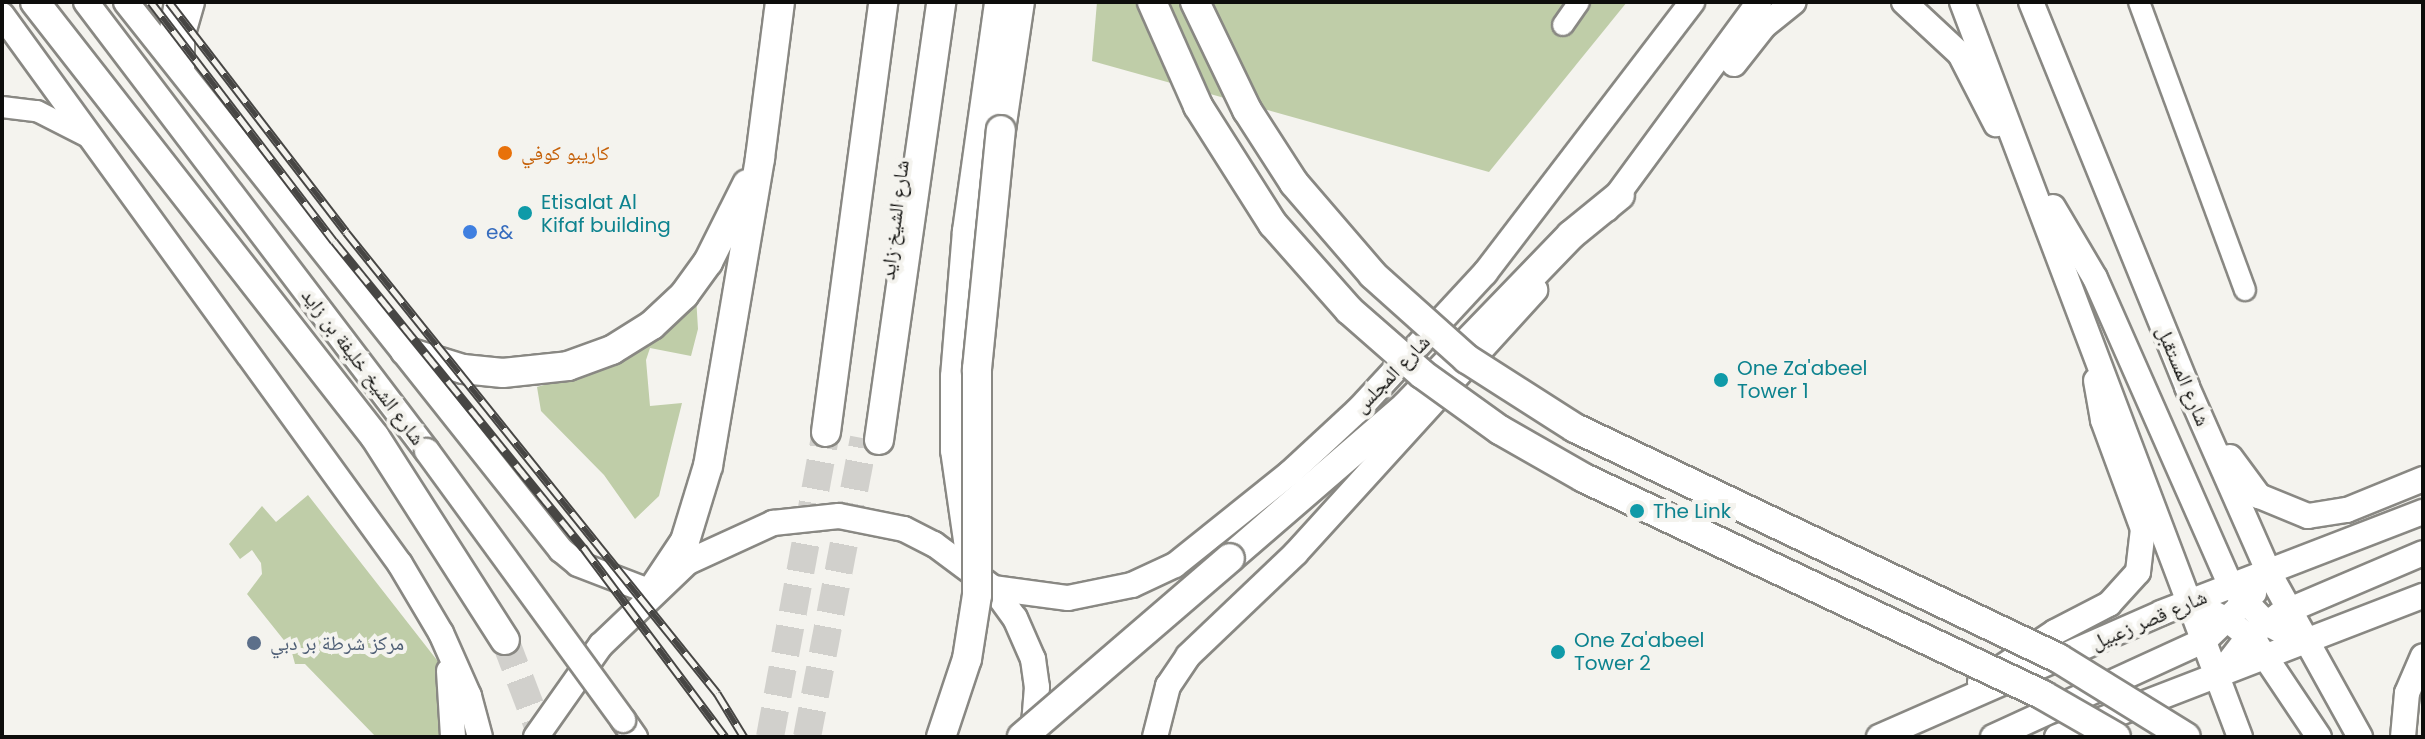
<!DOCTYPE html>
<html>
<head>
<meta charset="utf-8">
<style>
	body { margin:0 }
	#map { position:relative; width:2425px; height:739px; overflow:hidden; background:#f4f3ee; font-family:Poppins,"Noto Naskh Arabic",sans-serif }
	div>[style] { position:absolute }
	.green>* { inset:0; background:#bfcda8 }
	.highway-tunnel>* { height:28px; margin-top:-14px; transform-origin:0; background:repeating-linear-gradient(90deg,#d1d0cc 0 28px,transparent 0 42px) }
	.roads { filter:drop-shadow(2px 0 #898883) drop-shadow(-2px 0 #898883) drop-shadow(0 2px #898883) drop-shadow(0 -2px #898883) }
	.minor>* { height:20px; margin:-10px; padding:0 10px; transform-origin:10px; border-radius:10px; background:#fff }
	.major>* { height:24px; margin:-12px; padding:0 12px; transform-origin:12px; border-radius:12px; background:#fff }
	.highway>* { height:28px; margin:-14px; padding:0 14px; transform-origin:14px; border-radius:14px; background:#fff }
	.rail>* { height:9px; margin-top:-4.5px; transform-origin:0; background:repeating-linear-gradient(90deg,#f4f3ee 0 18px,#474644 0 36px); box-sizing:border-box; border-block:2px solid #474644 }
	.bridges { filter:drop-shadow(2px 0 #898883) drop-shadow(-2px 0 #898883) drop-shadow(0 2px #898883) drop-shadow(0 -2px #898883) }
	.major-bridge>* { height:24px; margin:-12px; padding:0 12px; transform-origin:12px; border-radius:12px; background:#fff }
	.highway-bridge>* { height:28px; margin:-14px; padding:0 14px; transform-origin:14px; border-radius:14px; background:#fff }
	.dots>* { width:22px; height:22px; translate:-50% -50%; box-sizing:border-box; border:4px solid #f4f3ee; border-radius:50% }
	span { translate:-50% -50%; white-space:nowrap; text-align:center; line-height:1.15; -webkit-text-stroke:8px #f4f3ee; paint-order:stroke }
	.food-label { font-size:20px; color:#c56008 }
	.left { translate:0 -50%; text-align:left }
	.culture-label { font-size:20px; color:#0d838f }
	.street-label { font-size:20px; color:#0d0d0b }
	.shop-label { font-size:20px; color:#366cbe }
	.service-label { font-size:20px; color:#4e5e75 }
	.frame { position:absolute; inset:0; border:4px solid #0d0d0b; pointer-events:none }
</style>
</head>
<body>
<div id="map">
	<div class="green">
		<i style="clip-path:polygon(1097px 2px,1627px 2px,1489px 172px,1092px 61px)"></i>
		<i style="clip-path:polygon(696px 296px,698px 329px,691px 356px,650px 348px,646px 360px,650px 406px,682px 403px,659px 496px,635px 519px,604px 475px,541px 411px,537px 387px,604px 367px)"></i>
		<i style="clip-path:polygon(308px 495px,440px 664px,442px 737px,376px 737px,305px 664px,295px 664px,291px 649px,247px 594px,262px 574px,261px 563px,252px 550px,240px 559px,229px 544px,262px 506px,276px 522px)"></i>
	</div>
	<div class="highway-tunnel">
		<i style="left:505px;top:640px;width:104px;rotate:69.1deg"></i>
		<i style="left:770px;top:737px;width:310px;rotate:-79.6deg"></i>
		<i style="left:807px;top:737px;width:304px;rotate:-79.2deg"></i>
	</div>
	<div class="roads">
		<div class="minor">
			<i style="left:2139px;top:2px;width:307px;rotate:69.8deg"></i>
			<i style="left:1563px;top:25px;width:28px;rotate:-55deg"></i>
			<i style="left:166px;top:51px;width:50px;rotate:-79.6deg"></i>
			<i style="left:2px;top:107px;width:35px;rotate:7deg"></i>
			<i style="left:37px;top:111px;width:59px;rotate:27deg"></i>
		</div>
		<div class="major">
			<i style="left:86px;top:2px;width:564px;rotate:52.78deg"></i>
			<i style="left:126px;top:2px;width:700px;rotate:51.56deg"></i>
			<i style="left:561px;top:550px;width:22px;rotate:39deg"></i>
			<i style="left:578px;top:564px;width:78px;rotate:21deg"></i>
			<i style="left:1904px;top:2px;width:76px;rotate:42.9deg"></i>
			<i style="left:1960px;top:54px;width:79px;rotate:62.8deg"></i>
			<i style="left:1962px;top:2px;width:786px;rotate:69.28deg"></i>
			<i style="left:2031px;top:2px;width:415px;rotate:67.9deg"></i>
			<i style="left:2187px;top:387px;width:201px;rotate:66.2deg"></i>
			<i style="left:2268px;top:571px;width:190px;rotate:61deg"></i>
			<i style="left:2px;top:15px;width:678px;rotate:54.06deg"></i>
			<i style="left:400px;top:564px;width:80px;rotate:59.3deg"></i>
			<i style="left:441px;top:633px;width:69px;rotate:66deg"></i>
			<i style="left:469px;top:696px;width:42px;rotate:75deg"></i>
			<i style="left:1734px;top:64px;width:48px;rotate:-51.7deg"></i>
			<i style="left:1764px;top:26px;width:38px;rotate:-39deg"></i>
			<i style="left:182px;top:71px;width:34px;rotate:-90deg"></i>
			<i style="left:182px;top:37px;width:36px;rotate:-74deg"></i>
			<i style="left:2053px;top:207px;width:82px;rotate:59.4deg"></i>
			<i style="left:2095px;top:278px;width:337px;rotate:66.2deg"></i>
			<i style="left:2231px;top:586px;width:51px;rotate:46.6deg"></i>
			<i style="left:2266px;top:623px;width:43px;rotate:27.8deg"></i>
			<i style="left:1607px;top:209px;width:257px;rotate:-53.7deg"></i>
			<i style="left:2230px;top:457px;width:49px;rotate:53.4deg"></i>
			<i style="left:2259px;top:496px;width:53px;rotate:22.2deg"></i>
			<i style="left:2308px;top:516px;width:39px;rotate:-9deg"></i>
			<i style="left:2347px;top:510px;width:82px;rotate:-22.2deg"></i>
			<i style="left:993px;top:588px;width:76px;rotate:7.6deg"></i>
			<i style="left:1068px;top:598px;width:65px;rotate:-11.5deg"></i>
			<i style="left:1132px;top:585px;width:47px;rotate:-24.9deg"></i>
			<i style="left:1175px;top:565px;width:147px;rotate:-38.7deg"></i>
			<i style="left:1290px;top:473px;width:93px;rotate:-42.8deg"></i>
			<i style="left:1358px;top:410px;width:187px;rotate:-47.2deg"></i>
			<i style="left:1485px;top:273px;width:341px;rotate:-52.6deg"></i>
			<i style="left:2191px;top:601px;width:43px;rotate:27.8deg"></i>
			<i style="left:2229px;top:621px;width:35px;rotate:39deg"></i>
			<i style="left:2256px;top:643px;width:113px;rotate:56.2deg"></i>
			<i style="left:449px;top:671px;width:66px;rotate:86.5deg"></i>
			<i style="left:2218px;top:676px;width:51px;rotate:-52.2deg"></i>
			<i style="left:2249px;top:636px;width:38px;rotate:-35deg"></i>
			<i style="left:2280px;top:614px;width:155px;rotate:-23.1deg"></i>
			<i style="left:1980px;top:682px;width:90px;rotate:-33.7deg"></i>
			<i style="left:2055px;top:632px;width:61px;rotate:-27.4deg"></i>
			<i style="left:2109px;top:604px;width:43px;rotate:-47.8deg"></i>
			<i style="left:2138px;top:572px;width:43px;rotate:-83.4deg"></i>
			<i style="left:2143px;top:529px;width:116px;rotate:-110.2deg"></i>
			<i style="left:2103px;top:420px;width:40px;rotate:-100deg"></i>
			<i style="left:623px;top:720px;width:21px;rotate:55deg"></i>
			<i style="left:536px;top:737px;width:113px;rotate:-54.8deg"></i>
			<i style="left:601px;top:645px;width:120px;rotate:-43.7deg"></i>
			<i style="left:688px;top:562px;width:94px;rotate:-24.6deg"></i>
			<i style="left:773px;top:523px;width:66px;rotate:-6.1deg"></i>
			<i style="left:839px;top:516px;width:66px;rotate:11.3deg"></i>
			<i style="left:904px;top:529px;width:34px;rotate:27deg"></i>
			<i style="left:934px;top:544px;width:74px;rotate:36.7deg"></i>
			<i style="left:993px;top:588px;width:37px;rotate:54deg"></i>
			<i style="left:1015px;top:618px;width:45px;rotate:66.3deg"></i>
			<i style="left:1033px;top:659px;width:28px;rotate:82deg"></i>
			<i style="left:1037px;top:687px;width:50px;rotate:94.6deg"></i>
			<i style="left:1155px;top:737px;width:53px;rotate:-75.7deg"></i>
			<i style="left:1168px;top:686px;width:36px;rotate:-56deg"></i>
			<i style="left:1188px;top:656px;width:148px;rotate:-43.6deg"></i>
			<i style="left:1295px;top:554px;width:357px;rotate:-47.7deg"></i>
			<i style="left:1879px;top:737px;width:308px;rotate:-23.7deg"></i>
			<i style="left:2161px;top:613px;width:281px;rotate:-21.1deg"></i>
			<i style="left:1993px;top:737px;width:233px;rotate:-24.6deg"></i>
			<i style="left:2205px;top:640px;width:68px;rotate:-43.8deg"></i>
			<i style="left:2057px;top:737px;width:392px;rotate:-21.1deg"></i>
			<i style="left:2403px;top:737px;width:44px;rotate:-84.8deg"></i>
			<i style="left:2407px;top:693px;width:40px;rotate:-66.6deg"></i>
		</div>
		<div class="highway">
			<i style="left:35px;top:2px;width:552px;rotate:51.99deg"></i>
			<i style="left:375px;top:437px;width:241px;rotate:57.4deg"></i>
			<i style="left:1001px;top:130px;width:129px;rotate:-81.6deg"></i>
			<i style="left:405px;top:351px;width:61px;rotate:17.2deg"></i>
			<i style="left:463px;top:369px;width:40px;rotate:5.7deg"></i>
			<i style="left:503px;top:373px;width:65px;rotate:-6.1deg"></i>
			<i style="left:568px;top:366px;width:47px;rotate:-20deg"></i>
			<i style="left:612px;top:350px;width:47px;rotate:-32deg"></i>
			<i style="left:652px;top:325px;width:44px;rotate:-43.2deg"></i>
			<i style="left:684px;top:295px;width:41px;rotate:-54deg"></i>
			<i style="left:708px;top:262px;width:87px;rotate:-63.4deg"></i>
			<i style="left:826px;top:432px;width:434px;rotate:-82.4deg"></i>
			<i style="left:879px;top:440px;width:442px;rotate:-81.9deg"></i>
			<i style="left:970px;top:554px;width:105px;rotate:-98.2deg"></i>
			<i style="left:955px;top:450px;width:73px;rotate:-90deg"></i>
			<i style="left:955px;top:377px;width:146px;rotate:-85.3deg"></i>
			<i style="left:967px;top:231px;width:231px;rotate:-82deg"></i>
			<i style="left:1230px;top:558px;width:233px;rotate:-40.8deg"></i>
			<i style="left:1406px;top:406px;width:238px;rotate:-46deg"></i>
			<i style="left:1571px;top:235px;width:63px;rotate:-39.2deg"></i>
			<i style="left:651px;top:592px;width:61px;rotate:-56.3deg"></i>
			<i style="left:685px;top:541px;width:78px;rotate:-73deg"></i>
			<i style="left:708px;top:466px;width:312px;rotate:-80.4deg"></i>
			<i style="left:760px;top:158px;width:157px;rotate:-82.7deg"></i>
		</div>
	</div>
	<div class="rail">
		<i style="left:151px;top:2px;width:301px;rotate:52.6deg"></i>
		<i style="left:334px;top:241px;width:395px;rotate:50.9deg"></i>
		<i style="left:583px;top:547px;width:237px;rotate:53.2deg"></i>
		<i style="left:169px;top:2px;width:290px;rotate:52.4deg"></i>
		<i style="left:346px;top:232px;width:592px;rotate:51.17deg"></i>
		<i style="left:717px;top:693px;width:52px;rotate:58.5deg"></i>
	</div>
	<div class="bridges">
		<div class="major-bridge">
			<i style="left:427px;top:451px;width:333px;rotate:53.9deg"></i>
		</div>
		<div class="highway-bridge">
			<i style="left:1152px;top:2px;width:114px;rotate:66.1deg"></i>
			<i style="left:1198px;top:106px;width:140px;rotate:57.6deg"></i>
			<i style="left:1273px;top:224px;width:115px;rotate:48.5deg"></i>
			<i style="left:1349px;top:310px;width:97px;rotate:41.2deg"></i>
			<i style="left:1422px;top:374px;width:96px;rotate:35.7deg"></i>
			<i style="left:1500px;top:430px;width:97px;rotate:29.7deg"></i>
			<i style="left:1584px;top:478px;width:508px;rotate:25.3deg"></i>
			<i style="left:2043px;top:695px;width:84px;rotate:29.9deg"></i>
			<i style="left:1195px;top:2px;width:120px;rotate:64.3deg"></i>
			<i style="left:1247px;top:110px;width:87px;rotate:57.2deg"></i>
			<i style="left:1294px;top:183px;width:121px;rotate:49.3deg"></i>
			<i style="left:1373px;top:275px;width:126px;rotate:41.8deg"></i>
			<i style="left:1467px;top:359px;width:128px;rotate:32.6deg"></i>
			<i style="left:1575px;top:428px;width:535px;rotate:25.46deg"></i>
			<i style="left:2058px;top:658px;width:150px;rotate:31.7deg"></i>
			<i style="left:941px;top:737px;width:82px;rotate:-71.6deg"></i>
			<i style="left:967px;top:659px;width:65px;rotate:-81.1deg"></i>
			<i style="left:977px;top:595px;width:226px;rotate:-90deg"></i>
			<i style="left:977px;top:369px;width:240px;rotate:-84.3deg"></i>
			<i style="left:1022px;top:737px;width:274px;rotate:-40.7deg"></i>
		</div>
	</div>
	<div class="dots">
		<i style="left:505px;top:153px;background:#e8710a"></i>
		<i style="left:525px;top:213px;background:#0f9aa8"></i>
		<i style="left:470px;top:232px;background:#3f7fe0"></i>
		<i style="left:1721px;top:380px;background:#0f9aa8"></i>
		<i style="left:1637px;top:511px;background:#0f9aa8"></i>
		<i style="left:254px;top:643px;background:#5c6f8a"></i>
		<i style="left:1558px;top:652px;background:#0f9aa8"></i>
	</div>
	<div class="food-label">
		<span class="left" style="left:521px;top:153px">كاريبو كوفي</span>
	</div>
	<div class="culture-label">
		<span class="left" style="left:541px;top:214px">Etisalat Al<br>Kifaf building</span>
		<span class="left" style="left:1737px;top:380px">One Za'abeel<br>Tower 1</span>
		<span class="left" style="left:1653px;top:511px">The Link</span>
		<span class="left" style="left:1574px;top:652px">One Za'abeel<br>Tower 2</span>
	</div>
	<div class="street-label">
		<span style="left:895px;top:220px;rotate:-83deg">شارع الشيخ زايد</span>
		<span style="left:363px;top:367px;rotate:53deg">شارع الشيخ خليفة بن زايد</span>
		<span style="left:1392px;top:374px;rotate:-46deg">شارع المجلس</span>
		<span style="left:2183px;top:376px;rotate:67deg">شارع المستقبل</span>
		<span style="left:2149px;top:620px;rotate:-23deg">شارع قصر زعبيل</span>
	</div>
	<div class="shop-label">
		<span class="left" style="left:486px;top:232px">e&amp;</span>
	</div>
	<div class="service-label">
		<span class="left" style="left:270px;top:643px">مركز شرطة بر دبي</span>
	</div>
	<div class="frame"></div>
</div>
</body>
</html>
